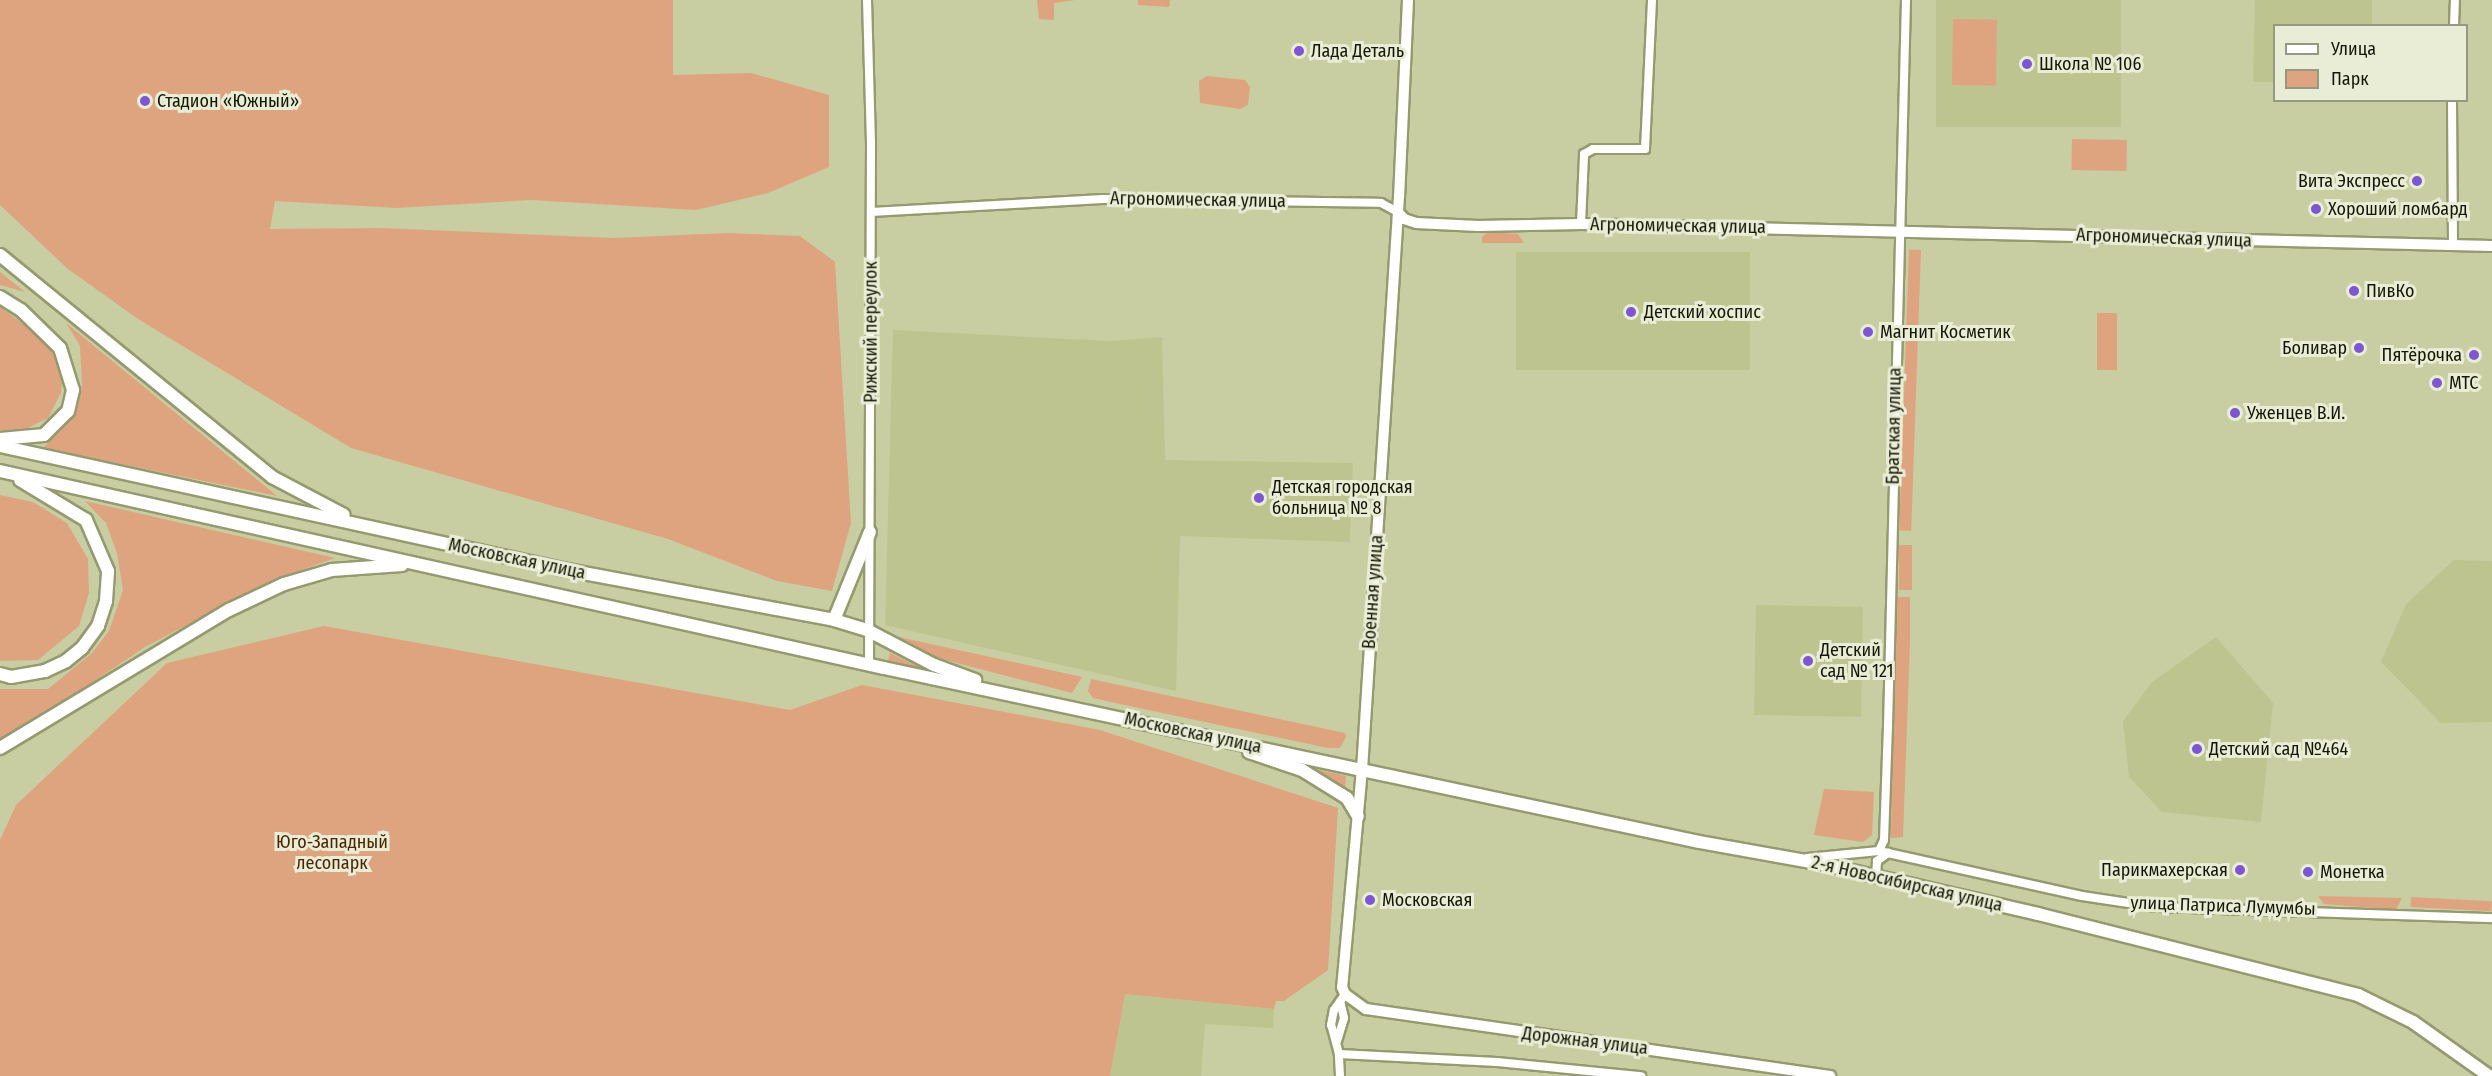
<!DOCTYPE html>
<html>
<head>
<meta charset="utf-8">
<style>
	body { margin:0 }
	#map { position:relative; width:2492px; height:1076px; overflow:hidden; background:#c8cea1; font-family:"Fira Sans Condensed",sans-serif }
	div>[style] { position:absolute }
	.built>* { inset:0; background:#bec490; transform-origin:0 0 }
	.green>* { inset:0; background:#dea47f; transform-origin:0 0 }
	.roads { filter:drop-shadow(2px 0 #959a6f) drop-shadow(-2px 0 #959a6f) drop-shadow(0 2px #959a6f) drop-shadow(0 -2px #959a6f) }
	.street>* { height:8px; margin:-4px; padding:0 4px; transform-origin:4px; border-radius:4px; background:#fff }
	.secondary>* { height:10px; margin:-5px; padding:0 5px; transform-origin:5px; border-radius:5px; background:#fff }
	.primary>* { height:12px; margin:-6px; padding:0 6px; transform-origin:6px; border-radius:6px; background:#fff }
	.dots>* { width:16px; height:16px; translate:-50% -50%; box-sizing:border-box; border:3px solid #e9edd6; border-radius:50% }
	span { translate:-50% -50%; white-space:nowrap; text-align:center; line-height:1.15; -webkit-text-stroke:6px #e9edd6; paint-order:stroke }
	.poi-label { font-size:18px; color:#161807 }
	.left { translate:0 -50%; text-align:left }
	.right { translate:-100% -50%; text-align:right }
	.street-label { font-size:18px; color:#161807 }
	.park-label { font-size:18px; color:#4e2504 }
	.legend { position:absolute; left:2273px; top:24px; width:195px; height:78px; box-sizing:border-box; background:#e9edd6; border:2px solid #959883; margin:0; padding:8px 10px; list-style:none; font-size:18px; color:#161807 }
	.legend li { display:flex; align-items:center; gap:12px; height:30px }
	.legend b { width:30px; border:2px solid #959883 }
</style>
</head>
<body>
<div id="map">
	<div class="built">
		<i style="left:1936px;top:0;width:185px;height:127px"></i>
		<i style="clip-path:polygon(2255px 0,2372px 0,2372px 25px,2274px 26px,2274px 82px,2253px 82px)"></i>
		<i style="left:1516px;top:252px;width:234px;height:118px"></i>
		<i style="clip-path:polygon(893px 330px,1110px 341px,1162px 337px,1165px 460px,1353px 463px,1350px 542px,1180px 536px,1176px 691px,885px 625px)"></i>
		<i style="clip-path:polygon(2454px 560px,2492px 561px,2492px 722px,2441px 723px,2381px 662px,2406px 604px)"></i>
		<i style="left:1756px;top:605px;width:107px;height:110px;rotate:1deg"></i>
		<i style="clip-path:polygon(2216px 637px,2273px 703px,2261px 822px,2162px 812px,2129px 777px,2123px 721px,2152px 682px)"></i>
		<i style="clip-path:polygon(1105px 992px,1274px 1009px,1273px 1028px,1205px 1024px,1201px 1076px,1110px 1076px,1118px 1028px)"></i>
	</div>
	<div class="green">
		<i style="clip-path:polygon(0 0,673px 0,673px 75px,751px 73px,829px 95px,829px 167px,768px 193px,696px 210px,531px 200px,397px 208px,275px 201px,270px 229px,382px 228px,614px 238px,727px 233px,800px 236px,835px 262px,851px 523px,832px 591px,777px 581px,668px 539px,351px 448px,138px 319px,68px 269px,0 205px)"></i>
		<i style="clip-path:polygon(1037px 0,1075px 0,1054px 3px,1054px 20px,1039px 19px)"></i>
		<i style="clip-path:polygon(1138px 0,1170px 0,1169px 7px,1138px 5px)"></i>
		<i style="left:1953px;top:19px;width:44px;height:66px;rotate:1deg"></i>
		<i style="clip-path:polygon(1207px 76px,1245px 80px,1250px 87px,1248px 105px,1240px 109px,1200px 103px,1199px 81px)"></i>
		<i style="left:2072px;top:139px;width:55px;height:31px;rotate:1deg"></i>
		<i style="clip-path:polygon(1488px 232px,1518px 234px,1524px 243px,1482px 243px,1482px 237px)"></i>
		<i style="left:1921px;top:250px;width:281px;height:12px;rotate:92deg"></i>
		<i style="clip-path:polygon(0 272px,25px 292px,0 285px)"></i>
		<i style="clip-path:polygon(0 307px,33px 331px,57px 357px,63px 373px,61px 393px,48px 418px,22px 431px,0 430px)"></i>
		<i style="left:2097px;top:313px;width:20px;height:57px"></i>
		<i style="clip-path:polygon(66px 323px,277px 496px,43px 448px,68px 423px,82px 386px,80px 346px)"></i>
		<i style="clip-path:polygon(0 495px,33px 502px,67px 523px,88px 559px,89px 593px,79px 626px,38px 660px,0 661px)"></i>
		<i style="clip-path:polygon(85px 501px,335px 558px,271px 581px,145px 647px,0 744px,0 689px,48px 689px,92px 653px,109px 631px,123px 590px,117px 553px,106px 523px)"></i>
		<i style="left:1899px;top:545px;width:13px;height:45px"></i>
		<i style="clip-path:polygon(1896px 597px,1910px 597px,1910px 643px,1903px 837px,1891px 838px)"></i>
		<i style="clip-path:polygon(324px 626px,790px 710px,862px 685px,1100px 730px,1338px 808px,1328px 970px,1284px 1001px,1276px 1001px,1274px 1009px,1125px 994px,1110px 1076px,0 1076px,0 840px,16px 805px,167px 663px)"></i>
		<i style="clip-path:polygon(894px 636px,1082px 677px,1072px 693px,934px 657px)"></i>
		<i style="clip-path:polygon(890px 653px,939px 677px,887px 665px)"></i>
		<i style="clip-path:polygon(1091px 679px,1345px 733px,1346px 737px,1340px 748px,1328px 748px,1120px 704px,1093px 698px,1088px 691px)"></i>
		<i style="clip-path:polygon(1319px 770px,1346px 776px,1345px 792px)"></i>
		<i style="clip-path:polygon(1824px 789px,1874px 792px,1872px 835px,1863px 842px,1814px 835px)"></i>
		<i style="clip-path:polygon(2318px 896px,2402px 898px,2396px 910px,2324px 904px)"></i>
		<i style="left:2411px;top:897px;width:81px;height:10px;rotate:3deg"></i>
	</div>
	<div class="roads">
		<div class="street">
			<i style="left:867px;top:0;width:144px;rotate:88.4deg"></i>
			<i style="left:871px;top:144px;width:520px;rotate:90.22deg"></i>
			<i style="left:2454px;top:26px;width:26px;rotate:-88deg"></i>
			<i style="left:2452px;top:100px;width:146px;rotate:89.6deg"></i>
			<i style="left:871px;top:212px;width:232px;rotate:-3.2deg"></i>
			<i style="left:1103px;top:199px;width:278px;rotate:0.8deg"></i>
			<i style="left:1381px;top:203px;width:19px;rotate:28deg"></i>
			<i style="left:1581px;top:224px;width:70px;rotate:-87.5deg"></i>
			<i style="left:1584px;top:154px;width:10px;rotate:-29deg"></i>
			<i style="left:1593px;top:149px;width:52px"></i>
			<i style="left:1645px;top:149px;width:149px;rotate:-87.3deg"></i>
			<i style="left:1879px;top:851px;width:12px;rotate:-66deg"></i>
			<i style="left:1884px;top:840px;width:114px;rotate:-88deg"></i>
			<i style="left:1888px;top:726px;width:726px;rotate:-88.58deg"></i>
			<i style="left:1807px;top:858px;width:72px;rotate:-5.6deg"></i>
			<i style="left:1879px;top:851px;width:208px;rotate:12.5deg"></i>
			<i style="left:2082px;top:896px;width:74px;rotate:8.6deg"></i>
			<i style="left:2155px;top:907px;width:337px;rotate:1.9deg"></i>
			<i style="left:1876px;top:876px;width:15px;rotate:-86deg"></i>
			<i style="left:1877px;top:861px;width:14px;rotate:-36deg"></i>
			<i style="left:1337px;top:1041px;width:24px;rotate:-73deg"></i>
			<i style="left:1344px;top:1018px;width:17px;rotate:-103deg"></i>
			<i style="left:1339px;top:1054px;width:158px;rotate:2.9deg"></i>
			<i style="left:1497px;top:1062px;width:145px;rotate:5.6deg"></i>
			<i style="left:1340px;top:1076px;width:22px;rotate:-93deg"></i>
			<i style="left:1339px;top:1054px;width:30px;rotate:-105deg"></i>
			<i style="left:1331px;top:1025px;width:15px;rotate:-79deg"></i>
			<i style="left:1334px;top:1010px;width:19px;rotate:-55deg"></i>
		</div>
		<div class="secondary">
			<i style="left:1408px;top:0;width:196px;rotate:92.6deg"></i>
			<i style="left:1399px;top:196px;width:574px;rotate:93.69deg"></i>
			<i style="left:1362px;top:769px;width:219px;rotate:95.2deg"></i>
			<i style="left:1342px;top:987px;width:8px;rotate:67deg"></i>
			<i style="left:1345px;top:994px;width:26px;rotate:36deg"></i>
			<i style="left:1366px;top:1009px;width:469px;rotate:8.2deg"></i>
			<i style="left:1398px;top:212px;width:9px;rotate:49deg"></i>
			<i style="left:1404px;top:219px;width:13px;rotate:18deg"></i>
			<i style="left:1416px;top:223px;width:62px;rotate:2.8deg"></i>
			<i style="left:1478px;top:226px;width:103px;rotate:-1.1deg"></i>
			<i style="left:1581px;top:224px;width:911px;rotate:1.38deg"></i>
		</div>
		<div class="primary">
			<i style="left:0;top:255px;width:351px;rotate:39.2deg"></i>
			<i style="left:272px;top:477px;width:81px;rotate:27.8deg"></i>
			<i style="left:0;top:297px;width:25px;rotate:32deg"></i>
			<i style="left:21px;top:310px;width:54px;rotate:44.3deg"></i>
			<i style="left:60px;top:348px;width:44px;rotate:72.8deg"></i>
			<i style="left:73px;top:390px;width:22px;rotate:103deg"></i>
			<i style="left:68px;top:411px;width:34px;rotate:135deg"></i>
			<i style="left:44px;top:435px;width:44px;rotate:174.8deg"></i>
			<i style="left:0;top:446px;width:575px;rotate:12.35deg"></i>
			<i style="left:562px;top:569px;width:277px;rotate:10.6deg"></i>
			<i style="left:834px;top:620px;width:37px;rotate:17deg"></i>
			<i style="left:869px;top:631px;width:73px;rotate:27.6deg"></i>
			<i style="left:934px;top:665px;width:44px;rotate:20.1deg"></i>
			<i style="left:0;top:471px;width:906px;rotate:12.56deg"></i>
			<i style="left:884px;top:668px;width:833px;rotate:12.05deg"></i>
			<i style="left:1699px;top:842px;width:125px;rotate:10.1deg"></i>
			<i style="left:1822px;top:864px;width:222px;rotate:13deg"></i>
			<i style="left:2038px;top:914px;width:330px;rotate:14.2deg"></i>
			<i style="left:2358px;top:995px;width:61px;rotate:26.1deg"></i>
			<i style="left:2413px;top:1022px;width:93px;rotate:35.4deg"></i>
			<i style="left:834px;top:620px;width:95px;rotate:-67.8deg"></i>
			<i style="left:0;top:674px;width:11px;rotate:15deg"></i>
			<i style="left:11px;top:677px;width:35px;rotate:-10deg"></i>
			<i style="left:45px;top:671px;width:23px;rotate:-25deg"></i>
			<i style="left:66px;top:661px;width:21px;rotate:-39deg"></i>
			<i style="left:82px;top:648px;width:27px;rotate:-54deg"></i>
			<i style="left:98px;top:626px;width:26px;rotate:-72deg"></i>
			<i style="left:106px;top:601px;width:30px;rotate:-86deg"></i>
			<i style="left:108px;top:571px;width:56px;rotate:-113.3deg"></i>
			<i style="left:86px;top:520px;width:77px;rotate:-148.8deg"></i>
			<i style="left:0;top:748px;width:267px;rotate:-31.1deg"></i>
			<i style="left:229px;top:610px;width:61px;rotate:-25.3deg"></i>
			<i style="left:284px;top:584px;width:50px;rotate:-16.3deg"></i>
			<i style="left:332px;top:570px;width:70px;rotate:-4.1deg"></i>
			<i style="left:1249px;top:752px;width:56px;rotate:18.8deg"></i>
			<i style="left:1302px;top:770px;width:53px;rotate:31.9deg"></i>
			<i style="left:1347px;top:798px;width:21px;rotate:59deg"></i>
		</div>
	</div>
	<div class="dots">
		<i style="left:1299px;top:51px;background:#7c57d1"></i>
		<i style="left:2027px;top:64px;background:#7c57d1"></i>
		<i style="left:145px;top:101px;background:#7c57d1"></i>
		<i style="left:2417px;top:181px;background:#7c57d1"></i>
		<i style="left:2316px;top:209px;background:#7c57d1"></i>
		<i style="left:2354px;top:291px;background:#7c57d1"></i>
		<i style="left:1631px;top:312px;background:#7c57d1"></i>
		<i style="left:1868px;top:332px;background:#7c57d1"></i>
		<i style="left:2359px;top:348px;background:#7c57d1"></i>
		<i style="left:2474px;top:355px;background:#7c57d1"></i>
		<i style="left:2437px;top:383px;background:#7c57d1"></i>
		<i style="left:2235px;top:413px;background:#7c57d1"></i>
		<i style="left:1259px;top:498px;background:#7c57d1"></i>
		<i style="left:1808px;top:661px;background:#7c57d1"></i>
		<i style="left:2197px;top:749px;background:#7c57d1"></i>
		<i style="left:2240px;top:870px;background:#7c57d1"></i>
		<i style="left:2308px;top:872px;background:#7c57d1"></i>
		<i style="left:1370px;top:900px;background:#7c57d1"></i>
	</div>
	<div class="poi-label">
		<span class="left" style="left:1311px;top:51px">Лада Деталь</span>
		<span class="left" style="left:2039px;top:64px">Школа № 106</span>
		<span class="left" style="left:157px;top:101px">Стадион «Южный»</span>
		<span class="right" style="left:2405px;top:181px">Вита Экспресс</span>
		<span class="left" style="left:2328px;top:209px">Хороший ломбард</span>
		<span class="left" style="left:2366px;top:291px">ПивКо</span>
		<span class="left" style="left:1644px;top:312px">Детский хоспис</span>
		<span class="left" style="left:1880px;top:332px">Магнит Косметик</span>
		<span class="right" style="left:2347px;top:348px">Боливар</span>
		<span class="right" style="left:2462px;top:355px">Пятёрочка</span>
		<span class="left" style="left:2449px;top:383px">МТС</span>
		<span class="left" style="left:2247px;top:413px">Уженцев В.И.</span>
		<span class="left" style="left:1272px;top:498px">Детская городская<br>больница № 8</span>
		<span class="left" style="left:1820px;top:661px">Детский<br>сад № 121</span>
		<span class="left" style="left:2209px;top:749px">Детский сад №464</span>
		<span class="right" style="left:2228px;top:870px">Парикмахерская</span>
		<span class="left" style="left:2320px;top:872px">Монетка</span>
		<span class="left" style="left:1382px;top:900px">Московская</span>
	</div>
	<div class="street-label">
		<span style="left:1198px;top:200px;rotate:1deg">Агрономическая улица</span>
		<span style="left:1678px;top:226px;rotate:1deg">Агрономическая улица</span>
		<span style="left:2164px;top:238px;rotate:2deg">Агрономическая улица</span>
		<span style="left:871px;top:332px;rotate:-90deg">Рижский переулок</span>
		<span style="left:1894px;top:426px;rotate:-89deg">Братская улица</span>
		<span style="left:517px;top:559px;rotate:12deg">Московская улица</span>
		<span style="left:1373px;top:592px;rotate:-86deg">Военная улица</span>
		<span style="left:1193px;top:733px;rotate:12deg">Московская улица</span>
		<span style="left:1907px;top:884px;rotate:13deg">2-я Новосибирская улица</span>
		<span style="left:2223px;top:906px;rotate:2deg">улица Патриса Лумумбы</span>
		<span style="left:1585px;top:1041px;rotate:7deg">Дорожная улица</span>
	</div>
	<div class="park-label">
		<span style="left:332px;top:853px">Юго-Западный<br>лесопарк</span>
	</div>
	<ul class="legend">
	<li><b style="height:8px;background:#fff"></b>Улица</li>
	<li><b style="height:16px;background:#dea47f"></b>Парк</li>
	</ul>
</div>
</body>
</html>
